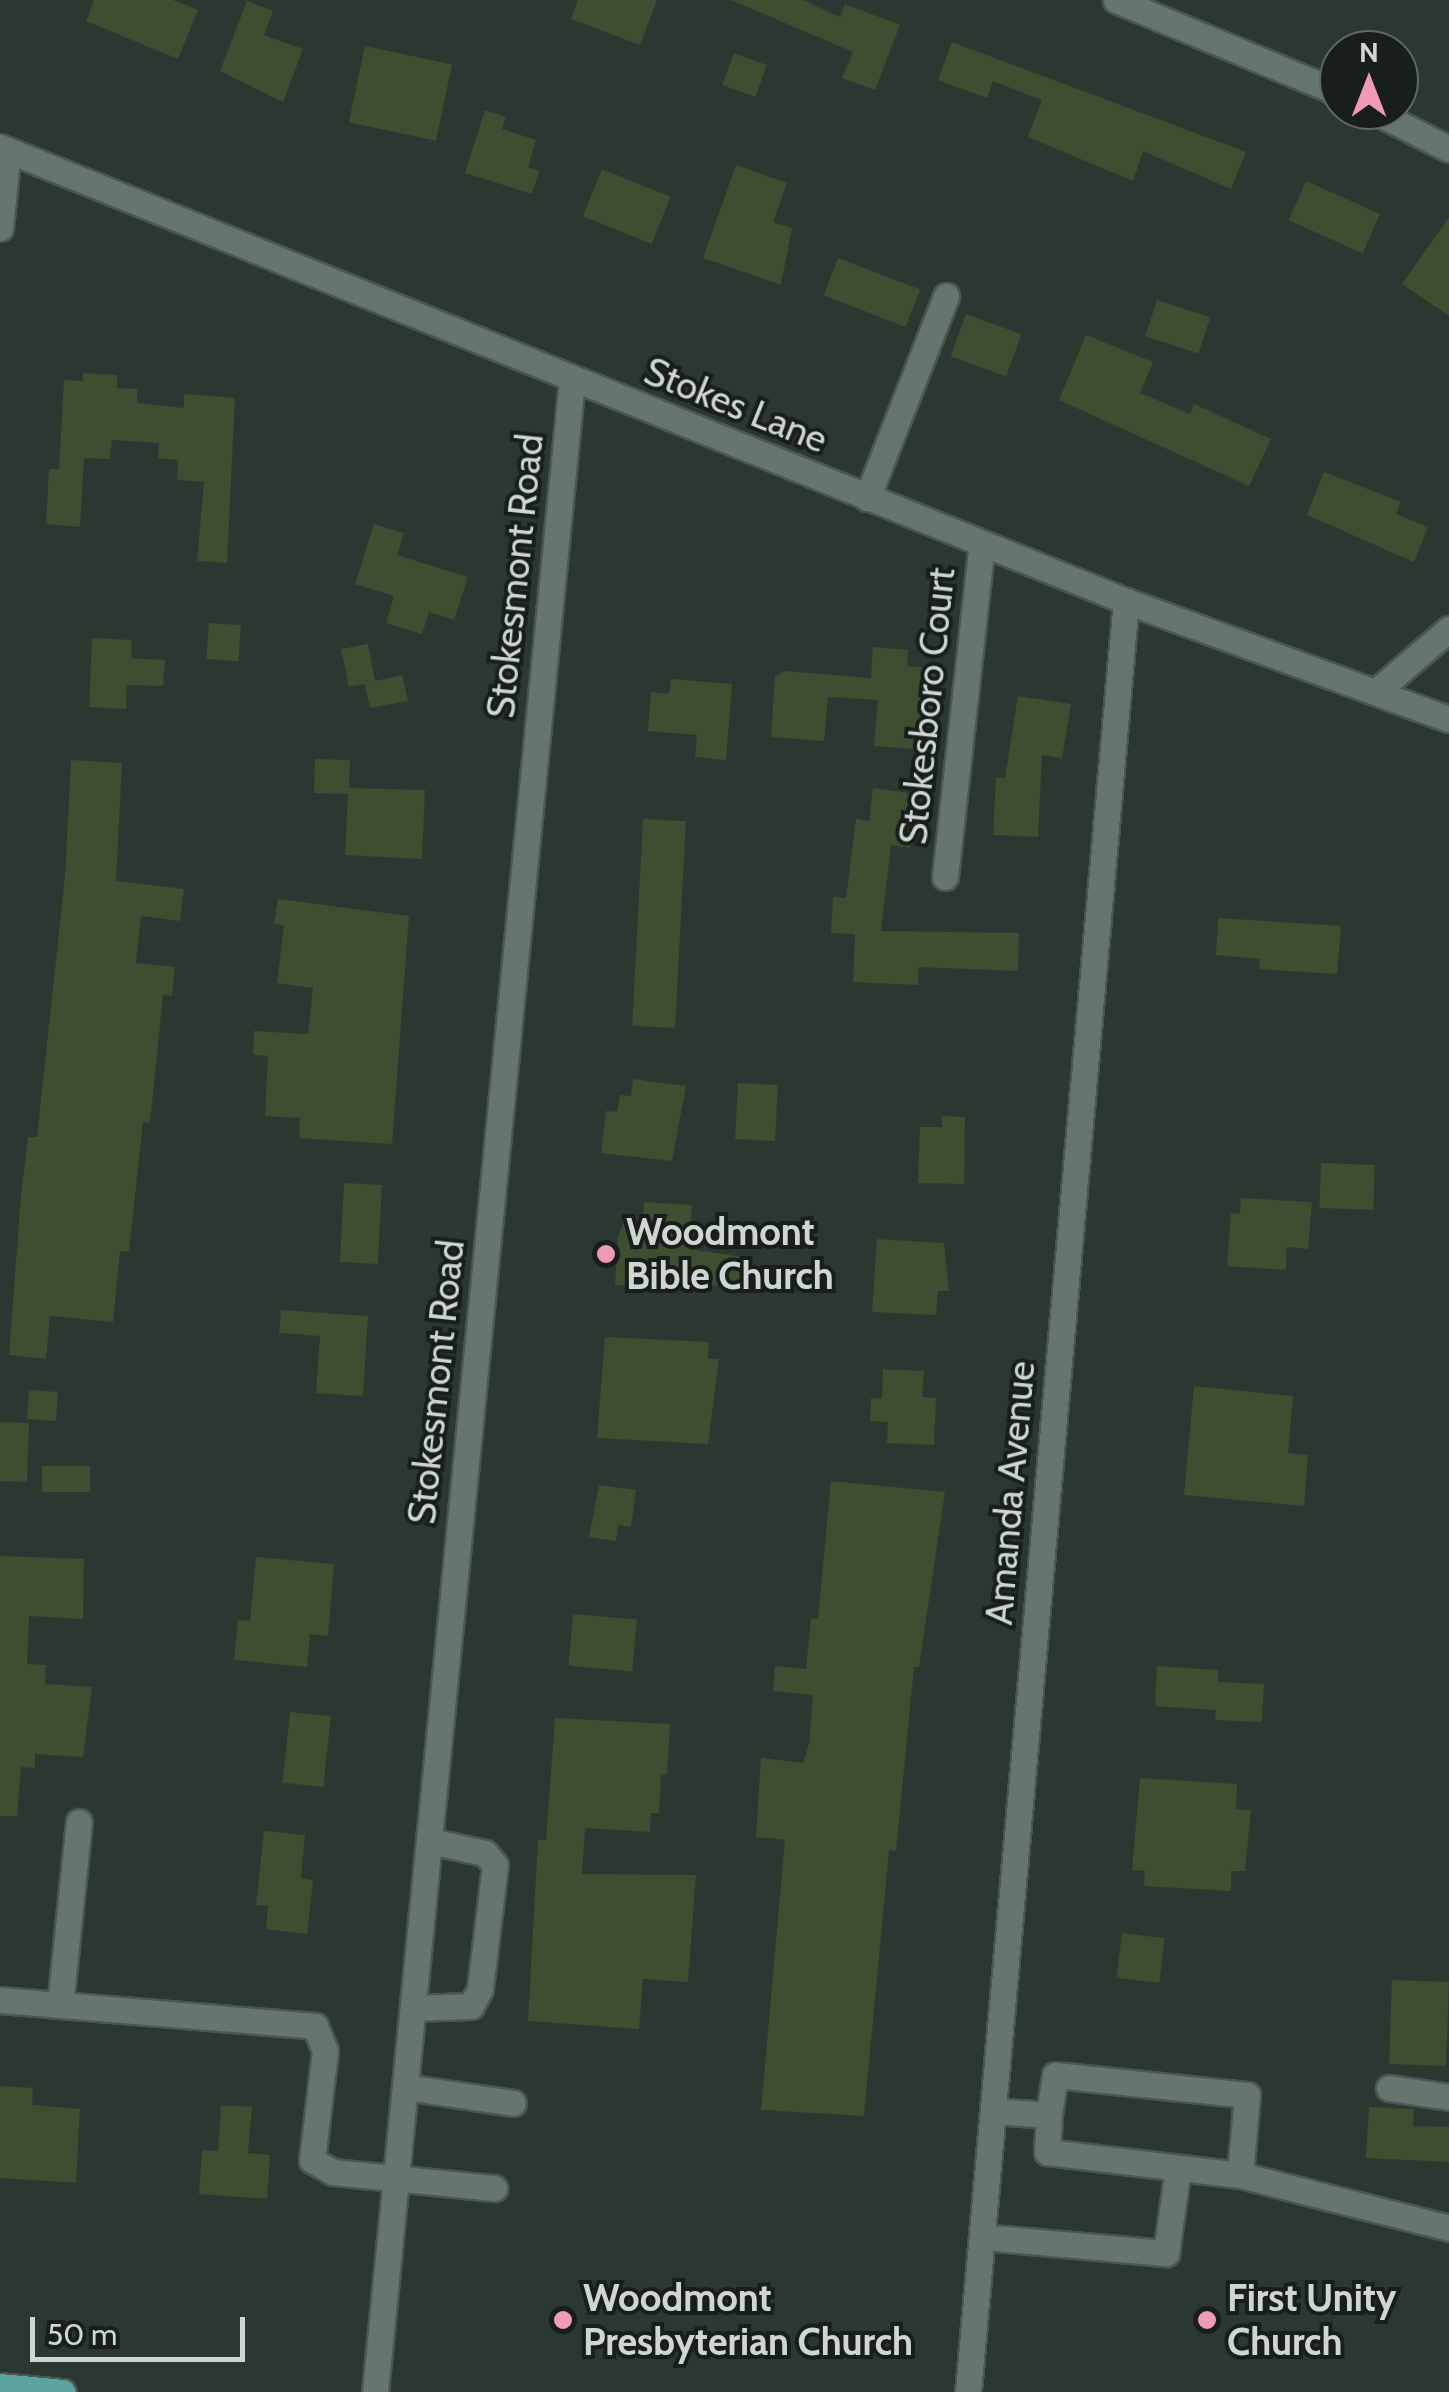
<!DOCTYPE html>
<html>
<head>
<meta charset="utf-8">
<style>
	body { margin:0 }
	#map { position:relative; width:1449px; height:2392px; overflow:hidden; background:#2b3831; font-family:Cabin,sans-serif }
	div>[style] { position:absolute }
	.building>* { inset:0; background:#3f4d31; transform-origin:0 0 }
	.roads { filter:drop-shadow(2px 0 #4b5650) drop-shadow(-2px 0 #4b5650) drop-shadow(0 2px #4b5650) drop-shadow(0 -2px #4b5650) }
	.minor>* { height:25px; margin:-12.5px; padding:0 12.5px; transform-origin:12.5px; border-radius:12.5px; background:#66756d }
	.major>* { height:25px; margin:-12.5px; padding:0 12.5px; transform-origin:12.5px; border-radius:12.5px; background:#5ba39f }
	.dots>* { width:28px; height:28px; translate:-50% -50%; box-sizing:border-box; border:5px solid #181e1b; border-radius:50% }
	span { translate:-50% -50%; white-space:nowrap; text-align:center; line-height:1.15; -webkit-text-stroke:8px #181e1b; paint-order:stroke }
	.street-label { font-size:38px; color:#ced6d1 }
	.poi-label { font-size:38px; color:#ced6d1; font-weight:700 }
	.left { translate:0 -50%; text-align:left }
	.north { position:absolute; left:1319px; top:30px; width:100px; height:100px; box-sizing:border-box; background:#181e1b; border:2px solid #616864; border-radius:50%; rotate:0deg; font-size:28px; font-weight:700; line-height:40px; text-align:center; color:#ced6d1 }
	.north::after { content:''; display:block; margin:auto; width:35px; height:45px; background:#f09ab5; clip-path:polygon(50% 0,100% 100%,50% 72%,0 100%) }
	.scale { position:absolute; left:30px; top:2317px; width:215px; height:45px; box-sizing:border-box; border:5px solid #ced6d1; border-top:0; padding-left:12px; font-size:30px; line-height:35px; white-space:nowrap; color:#ced6d1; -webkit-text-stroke:8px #181e1b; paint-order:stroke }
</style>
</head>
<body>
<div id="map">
	<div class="building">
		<i style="clip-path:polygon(94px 0,173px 0,198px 10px,178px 59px,86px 21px)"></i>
		<i style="clip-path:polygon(578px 0,657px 0,640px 45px,571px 19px)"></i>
		<i style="clip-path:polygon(731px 0,803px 0,840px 17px,845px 4px,900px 25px,875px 90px,842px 78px,853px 52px)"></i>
		<i style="clip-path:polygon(247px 1px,273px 11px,264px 35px,303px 49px,283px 102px,220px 71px)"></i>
		<i style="clip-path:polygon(952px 42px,1246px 152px,1231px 189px,1143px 151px,1133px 181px,1028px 137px,1042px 100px,993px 81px,987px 98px,938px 80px)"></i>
		<i style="left:365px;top:46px;width:89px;height:78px;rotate:12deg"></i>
		<i style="left:734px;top:53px;width:35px;height:34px;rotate:20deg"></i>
		<i style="clip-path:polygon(485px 110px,506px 117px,502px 129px,536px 140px,528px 167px,539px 171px,532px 194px,465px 173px)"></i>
		<i style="clip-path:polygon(736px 165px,787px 183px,773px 222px,792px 228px,781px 285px,703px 258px)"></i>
		<i style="left:602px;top:169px;width:74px;height:51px;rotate:22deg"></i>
		<i style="left:1306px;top:181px;width:81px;height:43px;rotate:24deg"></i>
		<i style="clip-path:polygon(1449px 217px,1449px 316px,1402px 284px)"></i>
		<i style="left:838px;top:258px;width:88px;height:40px;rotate:21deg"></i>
		<i style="left:1157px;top:300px;width:56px;height:38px;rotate:18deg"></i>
		<i style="left:966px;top:314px;width:59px;height:45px;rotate:20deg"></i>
		<i style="clip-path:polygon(1086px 335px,1153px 362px,1140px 393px,1190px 414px,1194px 404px,1271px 439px,1249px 486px,1059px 400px)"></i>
		<i style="clip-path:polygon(83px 373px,117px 375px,117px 388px,137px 389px,137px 403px,184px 408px,184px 394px,235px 398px,227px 563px,197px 561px,204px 482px,177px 480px,178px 460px,158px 458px,159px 443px,112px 440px,110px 459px,84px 458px,80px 527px,46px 524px,49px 469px,59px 469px,64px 380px,83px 381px)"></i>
		<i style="clip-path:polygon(1324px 472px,1401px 502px,1396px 514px,1428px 527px,1414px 562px,1307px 515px)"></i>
		<i style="clip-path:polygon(374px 524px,404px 533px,397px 555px,468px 577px,454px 620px,429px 612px,422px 634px,386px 623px,394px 596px,355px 584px)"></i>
		<i style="left:209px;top:623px;width:32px;height:36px;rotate:4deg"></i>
		<i style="clip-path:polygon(92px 638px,132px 640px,131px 658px,165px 660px,163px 686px,127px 685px,126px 709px,89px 707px)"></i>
		<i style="clip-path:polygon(368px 644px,375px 681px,402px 675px,408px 701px,370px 708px,365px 684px,349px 687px,341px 649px)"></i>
		<i style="clip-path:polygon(873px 647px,908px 650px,907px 666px,936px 668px,931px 722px,917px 721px,915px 749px,874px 746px,878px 700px,828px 697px,824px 741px,771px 737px,775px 676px,785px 671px,871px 678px)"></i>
		<i style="clip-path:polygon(671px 679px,732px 684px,726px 760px,695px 757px,697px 735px,648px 731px,651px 692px,669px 694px)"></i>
		<i style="clip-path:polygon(1018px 696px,1071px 704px,1062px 758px,1042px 755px,1038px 837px,993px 835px,996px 778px,1005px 778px)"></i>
		<i style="clip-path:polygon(315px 759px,350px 760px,349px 788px,425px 790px,422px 859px,345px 855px,348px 794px,314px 793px)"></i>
		<i style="clip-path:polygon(71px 760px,122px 763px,116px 881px,184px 889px,180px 921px,141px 916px,136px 963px,175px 967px,172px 996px,163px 995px,150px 1123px,143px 1122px,129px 1251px,120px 1251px,113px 1322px,50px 1316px,46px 1359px,9px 1355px,21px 1195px,28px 1137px,37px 1137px,65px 876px)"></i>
		<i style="clip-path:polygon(873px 788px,916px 794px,910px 848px,891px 845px,881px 931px,1019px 933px,1018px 971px,919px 967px,918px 985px,853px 982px,855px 934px,831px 933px,833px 897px,846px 898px,856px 819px,869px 821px)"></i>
		<i style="left:643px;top:819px;width:43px;height:207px;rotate:3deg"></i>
		<i style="clip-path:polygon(278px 899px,409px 916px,392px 1144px,299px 1138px,300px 1118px,265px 1116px,268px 1056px,253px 1055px,254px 1031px,308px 1034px,313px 988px,277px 983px,284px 925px,274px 924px)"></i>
		<i style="clip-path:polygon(1218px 918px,1341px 926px,1337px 974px,1259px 969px,1260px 959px,1216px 955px)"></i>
		<i style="clip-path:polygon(633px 1079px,686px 1086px,672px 1161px,601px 1153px,606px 1111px,617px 1112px,620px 1095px,631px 1096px)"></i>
		<i style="left:738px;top:1083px;width:40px;height:56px;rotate:3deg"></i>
		<i style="clip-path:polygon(942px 1116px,965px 1117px,964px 1184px,918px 1183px,920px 1127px,942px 1127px)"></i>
		<i style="left:1321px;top:1163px;width:54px;height:45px;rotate:2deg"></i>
		<i style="left:344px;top:1183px;width:38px;height:79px;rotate:3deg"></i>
		<i style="clip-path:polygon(1241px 1198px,1312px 1202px,1308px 1249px,1287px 1247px,1286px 1270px,1227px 1266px,1231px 1213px,1240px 1214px)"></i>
		<i style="clip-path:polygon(644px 1202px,692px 1205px,689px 1249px,744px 1257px,739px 1289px,687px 1281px,687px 1290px,615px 1285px,618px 1237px,624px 1220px,643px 1221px)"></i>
		<i style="clip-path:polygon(877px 1239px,944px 1243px,949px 1291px,938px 1291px,936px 1315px,872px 1312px)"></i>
		<i style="clip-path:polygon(281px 1310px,368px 1316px,363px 1396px,316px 1393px,320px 1336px,279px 1333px)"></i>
		<i style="clip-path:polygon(605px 1337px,709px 1342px,708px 1359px,719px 1359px,708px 1444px,597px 1438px)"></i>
		<i style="clip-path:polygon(883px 1369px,924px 1371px,922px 1397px,936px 1398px,934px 1445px,887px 1443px,888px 1422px,870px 1421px,871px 1398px,882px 1399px)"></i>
		<i style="clip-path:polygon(1194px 1386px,1293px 1396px,1288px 1453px,1308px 1455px,1304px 1506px,1184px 1495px)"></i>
		<i style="left:29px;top:1390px;width:29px;height:29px;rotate:4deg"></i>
		<i style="left:0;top:1422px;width:29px;height:59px;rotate:2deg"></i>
		<i style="left:42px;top:1466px;width:48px;height:26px"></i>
		<i style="clip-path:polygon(831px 1481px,945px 1492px,919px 1667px,914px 1667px,896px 1851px,889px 1850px,864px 2116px,761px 2110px,785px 1840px,756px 1837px,761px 1758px,803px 1763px,809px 1744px,813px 1695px,773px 1691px,775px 1666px,806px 1669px,811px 1618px,818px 1619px)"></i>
		<i style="clip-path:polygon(599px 1485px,636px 1490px,631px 1527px,618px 1525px,616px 1541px,589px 1537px)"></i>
		<i style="clip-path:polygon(0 1556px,84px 1559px,83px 1619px,29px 1616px,27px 1664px,46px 1665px,45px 1684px,92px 1687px,83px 1757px,35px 1754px,35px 1768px,21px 1767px,17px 1816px,0 1816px)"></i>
		<i style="clip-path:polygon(256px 1557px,334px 1564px,328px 1636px,310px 1634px,307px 1667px,234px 1660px,238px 1620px,250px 1621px)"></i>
		<i style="left:573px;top:1614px;width:64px;height:52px;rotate:5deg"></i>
		<i style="clip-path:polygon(1157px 1666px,1218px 1670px,1218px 1682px,1264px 1684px,1262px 1722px,1215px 1720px,1216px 1710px,1155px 1706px)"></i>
		<i style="left:290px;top:1712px;width:41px;height:71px;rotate:6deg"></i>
		<i style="clip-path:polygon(555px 1718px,670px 1724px,667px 1774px,661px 1774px,659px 1813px,651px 1813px,650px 1832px,585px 1828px,582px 1874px,696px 1875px,688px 1982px,643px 1979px,639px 2029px,528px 2021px,538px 1840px,546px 1840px)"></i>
		<i style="clip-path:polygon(1140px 1778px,1237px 1784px,1236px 1809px,1251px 1810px,1245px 1871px,1231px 1871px,1231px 1891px,1144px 1886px,1145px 1871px,1132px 1870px)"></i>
		<i style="clip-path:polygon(264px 1831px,305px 1835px,301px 1878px,313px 1880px,307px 1934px,266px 1929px,268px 1906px,256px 1905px)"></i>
		<i style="left:1122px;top:1933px;width:43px;height:45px;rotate:7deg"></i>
		<i style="left:1392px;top:1980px;width:57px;height:84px;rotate:2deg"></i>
		<i style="clip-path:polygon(0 2086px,33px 2088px,32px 2105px,80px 2109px,76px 2183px,0 2178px)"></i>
		<i style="clip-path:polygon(221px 2105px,252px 2107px,248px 2153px,270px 2155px,267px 2199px,199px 2194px,202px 2150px,218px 2151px)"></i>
		<i style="clip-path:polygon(1369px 2107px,1414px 2109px,1413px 2126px,1449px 2127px,1449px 2162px,1366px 2158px)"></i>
	</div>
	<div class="roads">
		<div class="minor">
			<i style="left:1116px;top:0;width:242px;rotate:22.6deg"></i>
			<i style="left:1372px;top:110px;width:86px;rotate:26.9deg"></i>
			<i style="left:0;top:147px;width:1214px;rotate:21.96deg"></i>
			<i style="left:1126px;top:601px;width:344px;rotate:20.1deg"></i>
			<i style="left:0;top:228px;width:78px;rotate:-84.1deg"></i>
			<i style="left:867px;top:498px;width:217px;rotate:-68.6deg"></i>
			<i style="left:1378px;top:690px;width:94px;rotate:-40.7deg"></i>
			<i style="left:945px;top:877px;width:335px;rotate:-83.7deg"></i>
			<i style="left:0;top:2000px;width:316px;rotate:4.7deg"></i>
			<i style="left:315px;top:2026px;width:27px;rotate:68deg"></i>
			<i style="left:325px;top:2051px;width:110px;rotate:96.8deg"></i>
			<i style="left:312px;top:2160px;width:24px;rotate:30deg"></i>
			<i style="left:333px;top:2172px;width:162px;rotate:5.7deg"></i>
			<i style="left:60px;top:2005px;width:184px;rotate:-84.1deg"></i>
			<i style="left:413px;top:2008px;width:58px;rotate:-2deg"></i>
			<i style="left:471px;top:2006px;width:19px;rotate:-62deg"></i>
			<i style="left:480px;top:1989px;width:125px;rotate:-83.1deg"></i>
			<i style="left:495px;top:1865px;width:16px;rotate:-130deg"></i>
			<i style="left:485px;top:1853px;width:57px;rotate:-167.9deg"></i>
			<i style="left:405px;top:2087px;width:109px;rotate:8.4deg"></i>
			<i style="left:1389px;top:2088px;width:61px;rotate:8.5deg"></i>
			<i style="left:993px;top:2111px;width:56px;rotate:4.1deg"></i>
			<i style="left:1049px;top:2115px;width:37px;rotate:93deg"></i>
			<i style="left:1047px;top:2152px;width:194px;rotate:6.8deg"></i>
			<i style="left:1240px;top:2175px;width:216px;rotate:14.2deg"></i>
			<i style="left:1049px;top:2115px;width:40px;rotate:-81.5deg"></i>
			<i style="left:1055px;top:2075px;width:193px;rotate:5.9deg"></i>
			<i style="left:1247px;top:2095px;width:80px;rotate:95deg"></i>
			<i style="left:982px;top:2237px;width:185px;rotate:5deg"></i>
			<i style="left:1166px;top:2253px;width:86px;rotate:-82deg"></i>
			<i style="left:375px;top:2392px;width:2022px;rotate:-84.41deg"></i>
			<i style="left:968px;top:2392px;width:1798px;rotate:-84.96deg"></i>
		</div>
		<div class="major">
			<i style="left:0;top:2386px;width:63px;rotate:5.4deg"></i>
		</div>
	</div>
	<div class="dots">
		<i style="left:606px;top:1254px;background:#f09ab5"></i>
		<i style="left:563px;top:2320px;background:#f09ab5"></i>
		<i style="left:1207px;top:2320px;background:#f09ab5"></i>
	</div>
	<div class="street-label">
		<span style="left:736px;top:405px;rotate:22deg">Stokes Lane</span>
		<span style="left:515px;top:576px;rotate:-84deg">Stokesmont Road</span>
		<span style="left:927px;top:706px;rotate:-84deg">Stokesboro Court</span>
		<span style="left:436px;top:1382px;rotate:-84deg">Stokesmont Road</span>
		<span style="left:1010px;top:1493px;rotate:-85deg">Amanda Avenue</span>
	</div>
	<div class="poi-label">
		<span class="left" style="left:626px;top:1254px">Woodmont<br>Bible Church</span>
		<span class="left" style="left:583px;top:2320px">Woodmont<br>Presbyterian Church</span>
		<span class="left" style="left:1227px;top:2320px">First Unity<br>Church</span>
	</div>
	<div class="north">N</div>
	<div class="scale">50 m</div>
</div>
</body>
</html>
